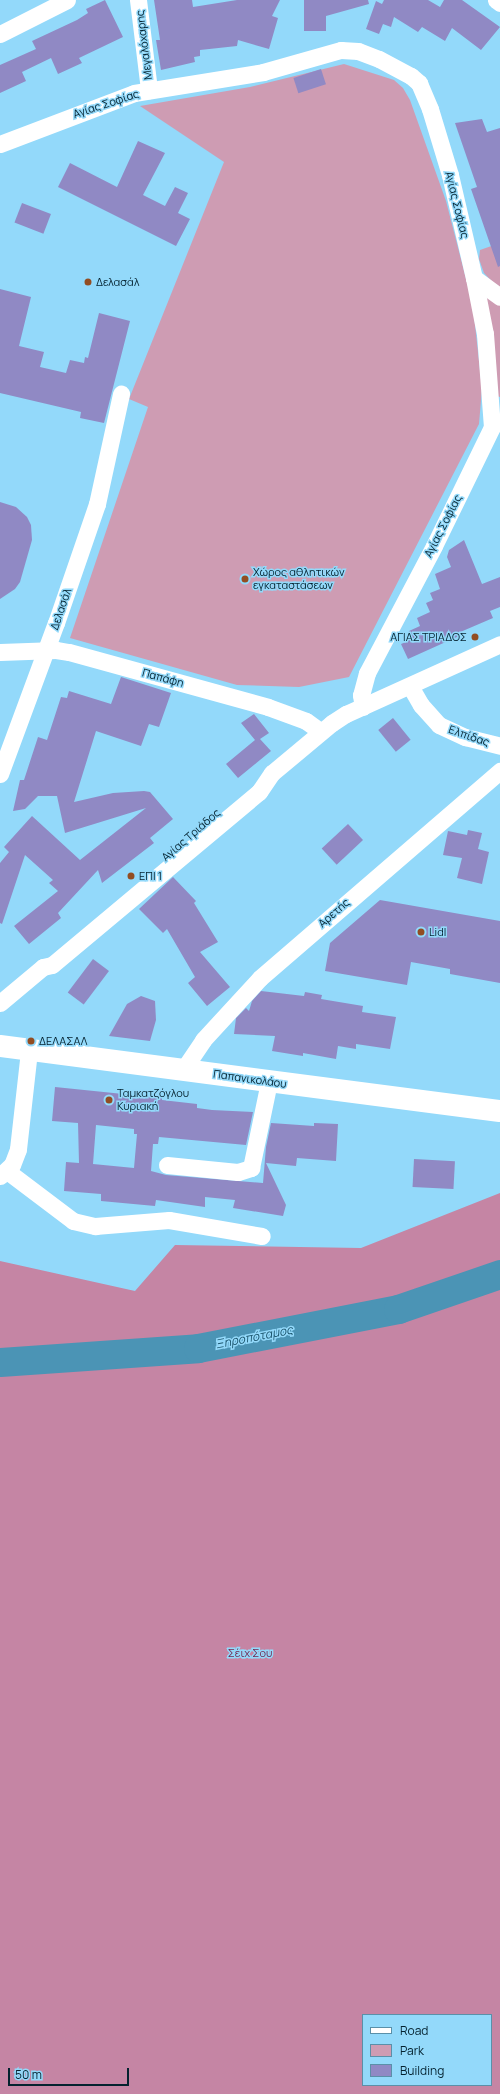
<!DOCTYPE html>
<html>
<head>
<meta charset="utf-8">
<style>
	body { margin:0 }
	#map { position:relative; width:500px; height:2094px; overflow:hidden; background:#93d9fa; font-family:Manrope,sans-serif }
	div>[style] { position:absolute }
	.green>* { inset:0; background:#ce9cb3 }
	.forest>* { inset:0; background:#c585a4 }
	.river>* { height:29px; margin:-14.5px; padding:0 14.5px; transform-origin:14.5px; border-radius:14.5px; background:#4b94b5 }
	.building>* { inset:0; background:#9089c4; transform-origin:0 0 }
	.minor>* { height:17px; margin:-8.5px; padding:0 8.5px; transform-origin:8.5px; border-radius:8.5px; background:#fff }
	.major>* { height:22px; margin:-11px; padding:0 11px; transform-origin:11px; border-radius:11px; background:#fff }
	.dots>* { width:11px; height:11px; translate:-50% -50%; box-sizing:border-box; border:2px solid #93d9fa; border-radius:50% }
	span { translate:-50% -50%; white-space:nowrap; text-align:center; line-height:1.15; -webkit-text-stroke:3px #93d9fa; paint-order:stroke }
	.street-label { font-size:11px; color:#04222f }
	.poi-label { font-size:11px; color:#04222f }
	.left { translate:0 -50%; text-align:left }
	.right { translate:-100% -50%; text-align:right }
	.park-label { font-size:11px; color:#732751 }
	.water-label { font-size:12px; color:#1a546c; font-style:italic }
	.legend { position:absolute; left:362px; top:2014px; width:130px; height:72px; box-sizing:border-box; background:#93d9fa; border:1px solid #5a90a9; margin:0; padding:5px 7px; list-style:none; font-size:12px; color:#04222f }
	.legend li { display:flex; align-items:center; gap:8px; height:20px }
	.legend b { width:20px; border:1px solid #5a90a9 }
	.scale { position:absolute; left:8px; top:2068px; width:121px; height:18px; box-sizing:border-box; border:2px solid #04222f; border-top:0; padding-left:5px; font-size:12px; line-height:14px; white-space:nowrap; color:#04222f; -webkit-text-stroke:3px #93d9fa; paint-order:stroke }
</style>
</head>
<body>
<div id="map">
	<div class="green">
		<i style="clip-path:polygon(344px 64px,394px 80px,403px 88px,410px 100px,446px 201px,473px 306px,482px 389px,479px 424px,349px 677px,299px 687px,237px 685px,70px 638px,148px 407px,129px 399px,224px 162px,140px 106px,250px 87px)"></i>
		<i style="clip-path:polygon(500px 243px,500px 290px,484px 273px,479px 259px,480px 250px)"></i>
		<i style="clip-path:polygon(485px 298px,490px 298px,500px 305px,500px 397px,496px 396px)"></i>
	</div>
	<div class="forest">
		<i style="clip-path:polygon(evenodd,500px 1193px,500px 2094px,0 2094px,0 1261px,135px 1291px,175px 1245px,361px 1248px,500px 1193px,363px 2015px,491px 2015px,491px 2085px,363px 2085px,363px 2015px)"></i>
	</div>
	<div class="river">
		<i style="left:0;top:1362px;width:198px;rotate:-4deg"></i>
		<i style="left:198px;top:1348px;width:204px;rotate:-11deg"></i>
		<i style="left:398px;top:1309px;width:108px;rotate:-18.9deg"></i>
	</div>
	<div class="building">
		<i style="clip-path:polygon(105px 0,123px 37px,79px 58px,82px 63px,58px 74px,51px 58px,22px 72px,26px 81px,0 93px,0 65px,36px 49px,32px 41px,77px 20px,88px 13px,86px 9px)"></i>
		<i style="clip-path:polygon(154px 0,192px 0,193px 7px,237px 0,280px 0,272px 16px,278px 18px,269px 49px,238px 40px,237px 46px,200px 50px,200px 56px,194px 57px,195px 62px,161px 70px,156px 40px,160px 40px)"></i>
		<i style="clip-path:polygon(304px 0,368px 0,369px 4px,326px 16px,326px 31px,304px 31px)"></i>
		<i style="clip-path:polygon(384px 0,428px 0,440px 7px,444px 0,462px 0,500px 27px,481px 50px,452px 28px,445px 41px,422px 27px,418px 32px,394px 17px,391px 27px,383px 24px,379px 34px,366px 29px,376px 1px,382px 4px)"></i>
		<i style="left:321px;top:69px;width:16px;height:29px;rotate:72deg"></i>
		<i style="clip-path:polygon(482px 119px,487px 132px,500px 128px,500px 266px,498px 267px,471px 189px,477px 187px,455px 123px)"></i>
		<i style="clip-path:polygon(138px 141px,165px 153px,143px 195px,165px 206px,175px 187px,188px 193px,178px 213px,190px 219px,176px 246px,58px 187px,70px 163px,117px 187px)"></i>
		<i style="left:22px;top:203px;width:31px;height:21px;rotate:21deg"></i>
		<i style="clip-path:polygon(0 289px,31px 297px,19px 346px,44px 352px,40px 367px,66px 373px,70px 360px,84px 363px,85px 357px,88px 358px,99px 313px,130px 321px,104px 423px,80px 418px,81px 412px,0 393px)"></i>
		<i style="clip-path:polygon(0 502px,16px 507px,27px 517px,31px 525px,32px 540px,20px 582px,15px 589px,0 599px)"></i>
		<i style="clip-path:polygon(464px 540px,482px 584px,500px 577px,500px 607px,490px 611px,493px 618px,458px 633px,459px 636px,408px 659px,401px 644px,406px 642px,409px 631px,420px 626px,417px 618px,430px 612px,426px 603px,433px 600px,430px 593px,440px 589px,435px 574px,451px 567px,447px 557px,449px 550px)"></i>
		<i style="clip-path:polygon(121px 677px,171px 693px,159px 727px,149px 724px,141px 746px,96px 731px,74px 802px,113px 793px,144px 791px,150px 792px,173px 819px,150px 838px,154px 843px,102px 883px,98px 870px,58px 913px,61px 918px,29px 944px,14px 926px,58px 891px,49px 883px,53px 880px,25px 855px,2px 924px,0 923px,0 863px,9px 852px,4px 847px,32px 816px,80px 860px,146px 808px,65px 833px,57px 796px,38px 796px,25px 809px,13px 811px,20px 780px,24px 780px,38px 737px,47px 740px,61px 697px,67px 698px,69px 691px,111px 704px)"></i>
		<i style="clip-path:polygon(254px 714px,269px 733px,260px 739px,271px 751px,238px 778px,226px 764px,255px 740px,241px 723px)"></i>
		<i style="left:393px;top:718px;width:28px;height:19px;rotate:51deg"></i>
		<i style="left:348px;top:824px;width:22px;height:36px;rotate:47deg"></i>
		<i style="clip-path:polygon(468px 830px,482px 833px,478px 849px,489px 852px,482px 884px,457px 878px,462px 858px,443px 855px,448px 831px,467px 835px)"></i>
		<i style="clip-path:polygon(173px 877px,196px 901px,194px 903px,218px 942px,200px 952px,230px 987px,207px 1006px,188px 983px,195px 977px,167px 929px,163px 933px,139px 909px)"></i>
		<i style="clip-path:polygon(380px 900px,500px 921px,500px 983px,450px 974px,450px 969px,411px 962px,407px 985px,325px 971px,330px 943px)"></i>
		<i style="left:93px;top:959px;width:20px;height:42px;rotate:37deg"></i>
		<i style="clip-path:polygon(261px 991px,304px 996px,305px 992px,322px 995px,321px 999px,363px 1006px,362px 1012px,396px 1017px,390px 1049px,356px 1044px,356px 1049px,338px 1046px,336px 1059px,303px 1053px,303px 1056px,272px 1051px,275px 1036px,234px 1034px,236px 1018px,246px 1008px,249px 1011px,252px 1001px)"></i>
		<i style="clip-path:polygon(141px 996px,155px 1001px,156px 1020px,150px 1041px,109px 1036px,127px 1004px)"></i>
		<i style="clip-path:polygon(evenodd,55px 1087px,162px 1098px,162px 1100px,197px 1104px,197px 1108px,212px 1110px,253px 1112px,246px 1145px,159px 1137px,158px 1144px,153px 1144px,151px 1171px,166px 1175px,263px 1183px,266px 1147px,271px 1123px,314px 1126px,314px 1123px,338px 1124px,336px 1161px,297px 1158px,296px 1166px,266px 1163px,286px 1205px,283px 1216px,233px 1208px,235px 1200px,205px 1197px,205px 1207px,156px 1200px,155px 1206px,101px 1201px,101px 1194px,64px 1191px,66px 1162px,79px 1163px,78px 1123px,52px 1121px,55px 1087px,96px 1125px,134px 1129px,134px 1134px,137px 1134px,134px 1168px,93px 1164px,96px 1125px)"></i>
		<i style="left:414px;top:1159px;width:41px;height:28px;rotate:3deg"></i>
	</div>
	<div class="minor">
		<i style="left:138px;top:0;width:91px;rotate:83deg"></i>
		<i style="left:496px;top:0;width:5px;rotate:37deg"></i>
		<i style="left:0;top:34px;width:75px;rotate:-26.9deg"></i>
		<i style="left:0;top:144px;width:143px;rotate:-20.8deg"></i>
		<i style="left:134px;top:93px;width:131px;rotate:-9.2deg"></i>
		<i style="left:263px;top:72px;width:81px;rotate:-15.8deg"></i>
		<i style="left:341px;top:50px;width:17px;rotate:3deg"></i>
		<i style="left:358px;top:51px;width:22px;rotate:21deg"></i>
		<i style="left:379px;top:59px;width:36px;rotate:28deg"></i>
		<i style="left:411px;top:76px;width:11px;rotate:41deg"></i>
		<i style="left:419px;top:83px;width:28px;rotate:67deg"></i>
		<i style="left:430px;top:109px;width:69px;rotate:73.1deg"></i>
		<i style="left:450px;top:175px;width:106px;rotate:76.9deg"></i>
		<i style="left:474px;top:278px;width:57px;rotate:78.9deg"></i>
		<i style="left:485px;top:334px;width:93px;rotate:85.7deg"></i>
		<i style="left:492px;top:427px;width:132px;rotate:116deg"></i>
		<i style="left:434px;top:546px;width:144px;rotate:117.8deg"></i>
		<i style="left:367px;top:673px;width:23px;rotate:105deg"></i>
		<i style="left:361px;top:695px;width:12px;rotate:81deg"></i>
		<i style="left:474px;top:278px;width:32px;rotate:36deg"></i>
		<i style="left:0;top:652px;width:56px;rotate:-2deg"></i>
		<i style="left:56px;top:650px;width:13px;rotate:9deg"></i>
		<i style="left:69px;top:652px;width:206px;rotate:15.4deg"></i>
		<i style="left:268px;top:707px;width:40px;rotate:20.2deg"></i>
		<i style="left:306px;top:721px;width:17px;rotate:36deg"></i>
		<i style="left:410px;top:686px;width:22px;rotate:60deg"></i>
		<i style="left:421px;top:705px;width:27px;rotate:48deg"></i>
		<i style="left:439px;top:725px;width:29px;rotate:25deg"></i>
		<i style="left:465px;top:737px;width:36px;rotate:14deg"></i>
		<i style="left:0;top:774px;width:161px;rotate:-69.7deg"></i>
		<i style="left:56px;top:623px;width:126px;rotate:-71deg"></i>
		<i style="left:97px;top:504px;width:113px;rotate:-77.7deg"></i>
		<i style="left:0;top:1003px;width:56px;rotate:-39.9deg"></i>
		<i style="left:43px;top:967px;width:9px;rotate:-13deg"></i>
		<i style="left:52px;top:965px;width:270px;rotate:-39.9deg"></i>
		<i style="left:259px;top:792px;width:23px;rotate:-56deg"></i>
		<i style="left:272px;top:773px;width:78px;rotate:-39.8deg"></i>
		<i style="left:332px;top:723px;width:17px;rotate:-33deg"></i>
		<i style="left:346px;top:714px;width:169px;rotate:-24.4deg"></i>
		<i style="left:183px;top:1070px;width:36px;rotate:-56deg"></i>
		<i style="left:203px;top:1040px;width:84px;rotate:-47.4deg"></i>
		<i style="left:260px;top:978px;width:317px;rotate:-40.8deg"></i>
		<i style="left:167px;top:1165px;width:71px;rotate:5.6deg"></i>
		<i style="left:238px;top:1172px;width:14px;rotate:-17deg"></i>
		<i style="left:251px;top:1168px;width:88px;rotate:-78.2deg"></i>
		<i style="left:7px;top:1171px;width:83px;rotate:37.1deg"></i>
		<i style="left:73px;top:1221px;width:23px;rotate:13deg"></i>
		<i style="left:95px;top:1226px;width:74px;rotate:-4.6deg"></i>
		<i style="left:169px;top:1220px;width:94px;rotate:9.8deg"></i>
		<i style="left:0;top:1176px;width:16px;rotate:-43deg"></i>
		<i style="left:12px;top:1165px;width:17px;rotate:-69deg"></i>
		<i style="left:18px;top:1149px;width:99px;rotate:-83.6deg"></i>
	</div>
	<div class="major">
		<i style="left:0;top:1046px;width:504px;rotate:7.41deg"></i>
	</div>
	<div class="dots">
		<i style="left:88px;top:282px;background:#924d22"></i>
		<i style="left:245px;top:579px;background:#924d22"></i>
		<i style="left:475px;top:637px;background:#924d22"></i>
		<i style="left:131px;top:876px;background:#924d22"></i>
		<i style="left:421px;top:932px;background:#924d22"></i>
		<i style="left:31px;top:1041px;background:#924d22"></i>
		<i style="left:109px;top:1100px;background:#924d22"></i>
	</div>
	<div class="street-label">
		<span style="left:144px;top:45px;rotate:-97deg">Μεγαλόχαρης</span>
		<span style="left:106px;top:104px;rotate:-18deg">Αγίας Σοφίας</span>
		<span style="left:457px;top:205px;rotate:76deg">Αγίας Σοφίας</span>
		<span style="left:443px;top:526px;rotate:-63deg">Αγίας Σοφίας</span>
		<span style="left:61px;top:609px;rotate:-71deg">Δελασάλ</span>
		<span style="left:163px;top:678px;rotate:15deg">Παπάφη</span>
		<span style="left:469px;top:736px;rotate:19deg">Ελπίδας</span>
		<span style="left:191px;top:835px;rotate:-41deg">Αγίας Τριάδος</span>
		<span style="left:334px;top:913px;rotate:-41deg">Αρετής</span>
		<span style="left:250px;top:1079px;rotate:8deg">Παπανικολάου</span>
	</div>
	<div class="poi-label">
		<span class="left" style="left:96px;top:282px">Δελασάλ</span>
		<span class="left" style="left:253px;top:579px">Χώρος αθλητικών<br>εγκαταστάσεων</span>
		<span class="right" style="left:467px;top:637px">ΑΓΙΑΣ ΤΡΙΑΔΟΣ</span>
		<span class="left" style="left:139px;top:876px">ΕΠΙ 1</span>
		<span class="left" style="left:429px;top:932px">Lidl</span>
		<span class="left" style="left:39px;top:1041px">ΔΕΛΑΣΑΛ</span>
		<span class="left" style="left:117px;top:1100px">Ταμκατζόγλου<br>Κυριακή</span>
	</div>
	<div class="park-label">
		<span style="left:250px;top:1653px">Σέιχ Σου</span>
	</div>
	<div class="water-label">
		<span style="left:254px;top:1337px;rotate:-11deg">Ξηροπόταμος</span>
	</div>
	<ul class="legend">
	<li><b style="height:5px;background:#fff"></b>Road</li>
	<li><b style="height:11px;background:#ce9cb3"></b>Park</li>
	<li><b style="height:11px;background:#9089c4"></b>Building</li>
	</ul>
	<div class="scale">50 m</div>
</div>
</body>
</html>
